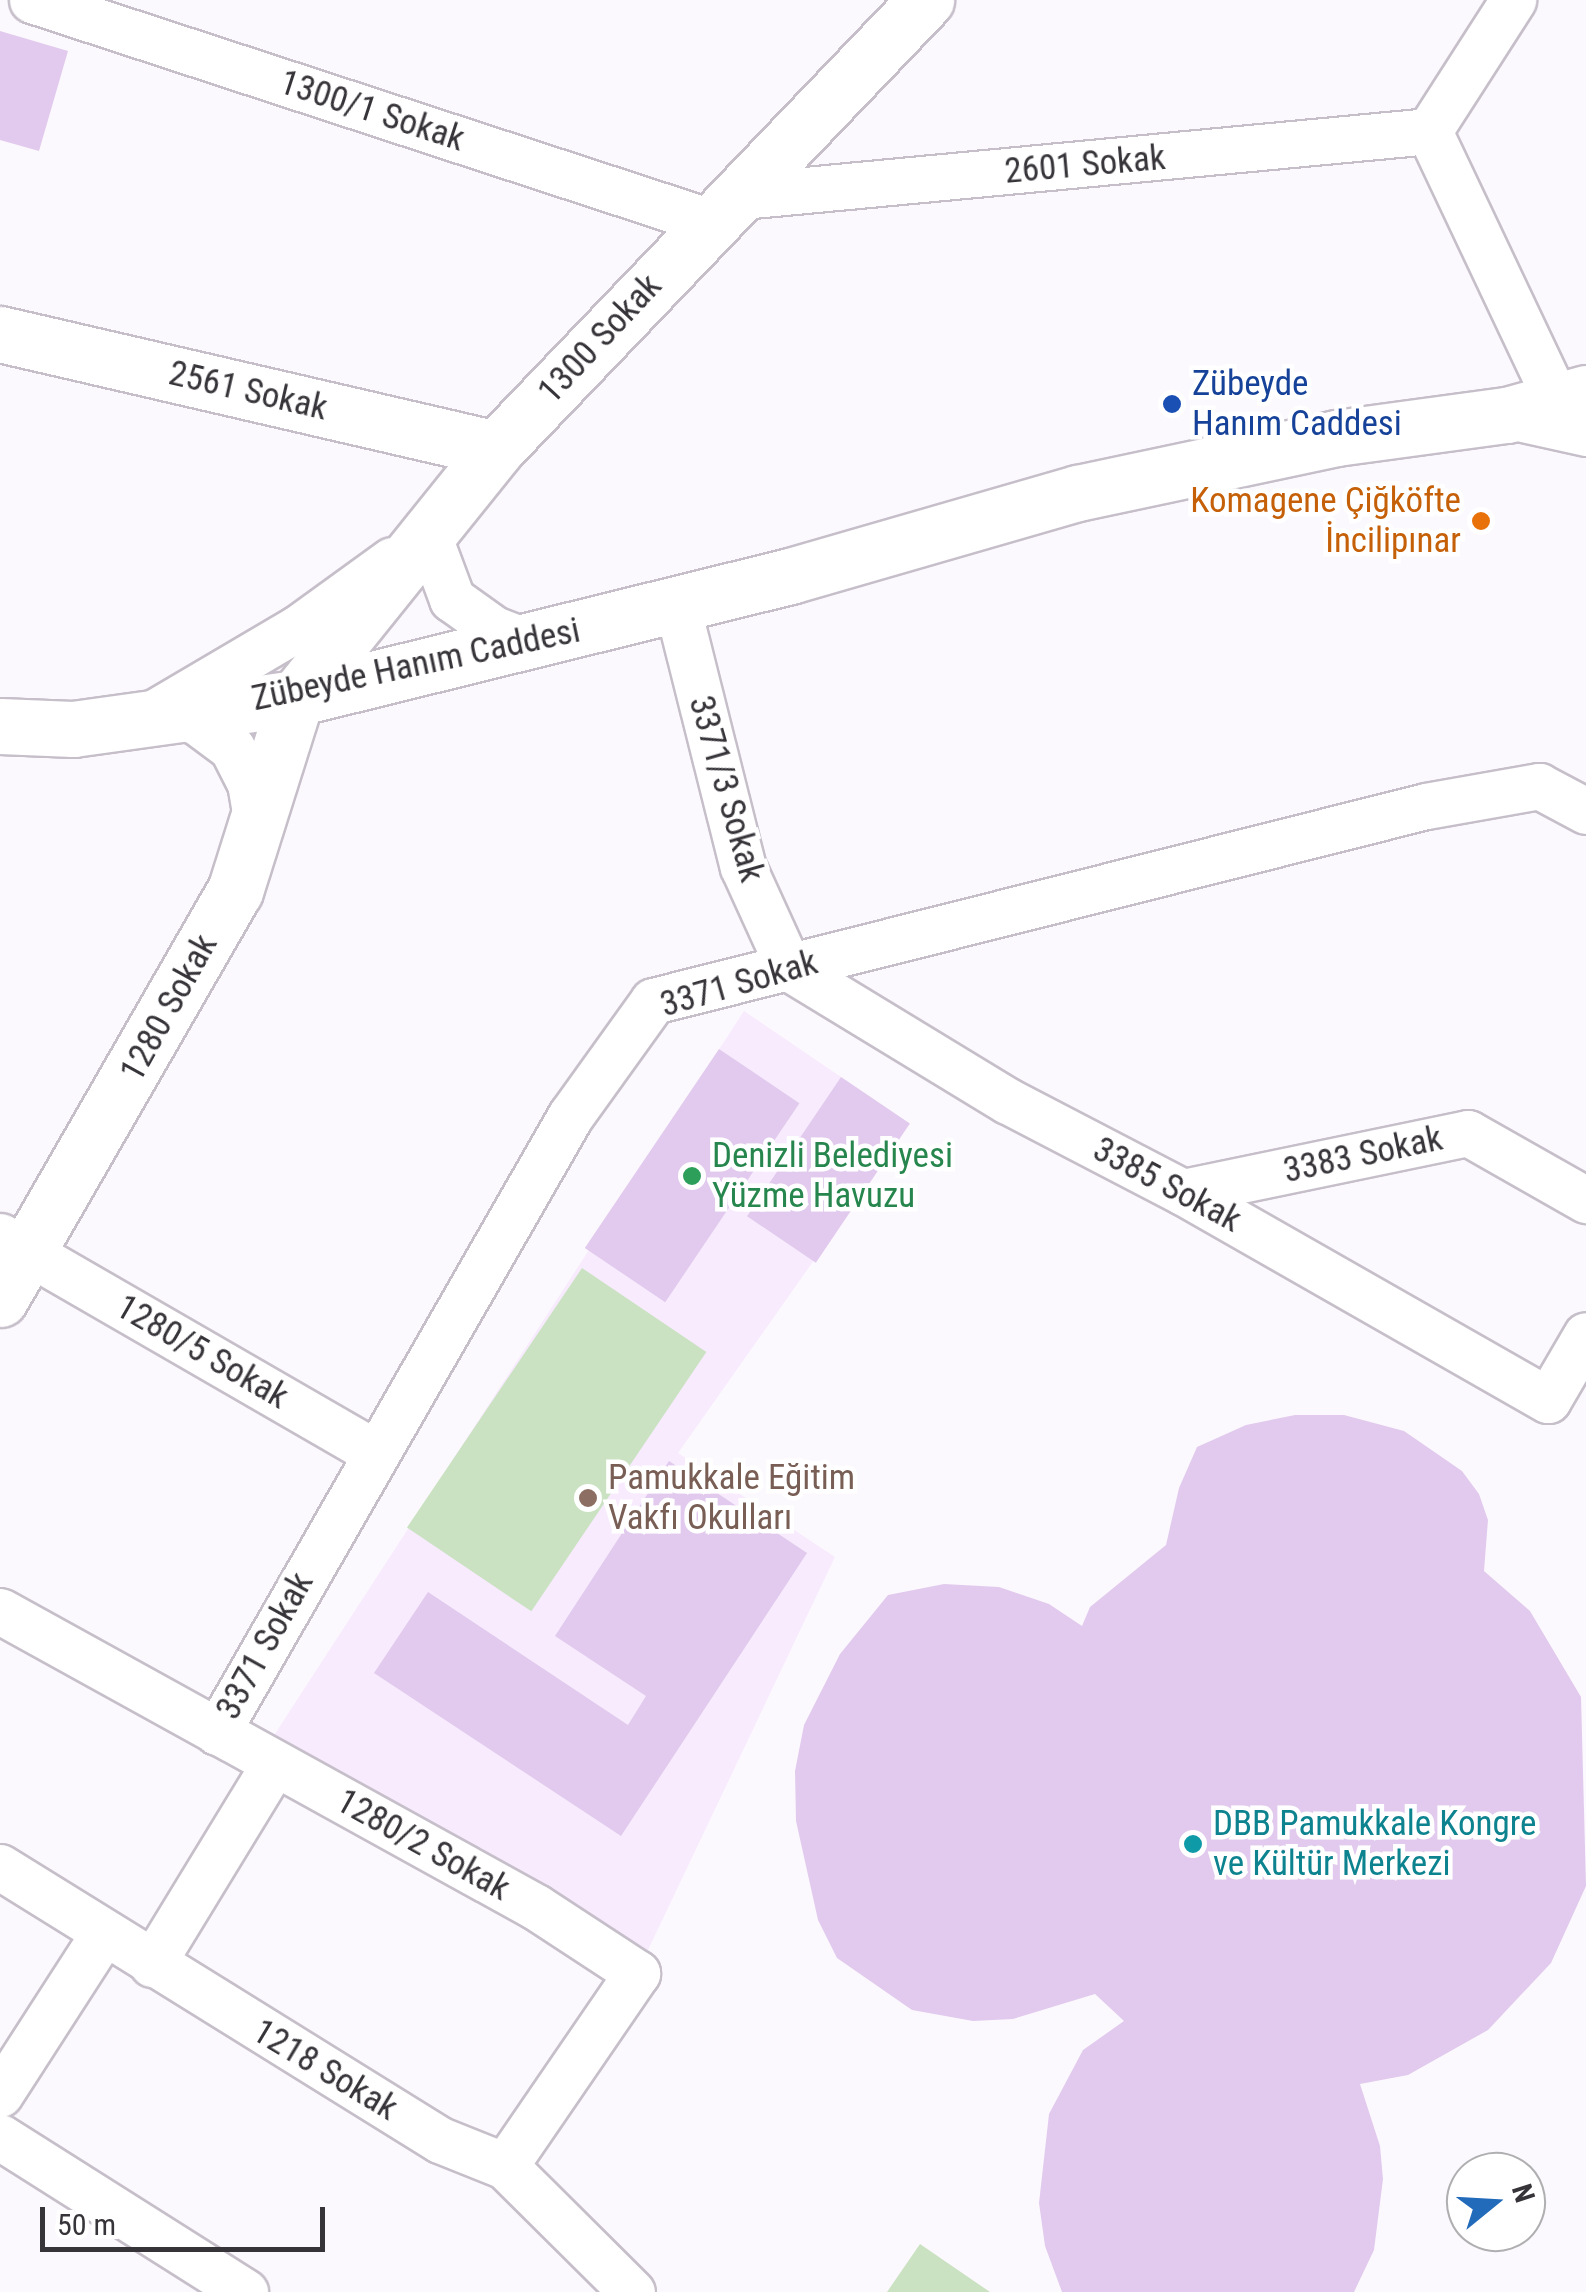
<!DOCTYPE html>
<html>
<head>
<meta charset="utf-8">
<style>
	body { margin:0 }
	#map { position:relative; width:1586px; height:2292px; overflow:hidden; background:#fcf9fe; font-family:"Roboto Condensed",sans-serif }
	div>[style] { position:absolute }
	.built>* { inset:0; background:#f7ebfd }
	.green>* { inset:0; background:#cae2c2; transform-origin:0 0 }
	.building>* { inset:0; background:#e1caed; transform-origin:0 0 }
	.roads { filter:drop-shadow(2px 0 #c6bfca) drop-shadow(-2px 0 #c6bfca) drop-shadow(0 2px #c6bfca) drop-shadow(0 -2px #c6bfca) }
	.street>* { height:45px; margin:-22.5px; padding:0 22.5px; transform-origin:22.5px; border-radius:22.5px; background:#fff }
	.secondary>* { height:55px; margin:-27.5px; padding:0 27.5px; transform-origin:27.5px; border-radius:27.5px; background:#fff }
	.dots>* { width:28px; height:28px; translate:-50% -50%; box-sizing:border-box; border:5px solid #fff; border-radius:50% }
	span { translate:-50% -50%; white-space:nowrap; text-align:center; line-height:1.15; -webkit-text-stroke:9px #fff; paint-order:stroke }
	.street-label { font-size:35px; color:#373439 }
	.transit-label { font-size:35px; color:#164399 }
	.left { translate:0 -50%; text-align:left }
	.food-label { font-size:35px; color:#c56008 }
	.right { translate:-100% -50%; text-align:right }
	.leisure-label { font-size:35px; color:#27864d }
	.education-label { font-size:35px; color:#785e54 }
	.culture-label { font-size:35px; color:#0d838f }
	.north { position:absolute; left:1446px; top:2152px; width:100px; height:100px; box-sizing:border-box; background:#fff; border:2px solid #afaeb0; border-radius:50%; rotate:72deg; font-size:28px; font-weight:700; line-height:40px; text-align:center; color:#373439 }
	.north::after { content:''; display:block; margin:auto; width:35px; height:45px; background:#226aba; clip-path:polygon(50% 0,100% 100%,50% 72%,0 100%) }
	.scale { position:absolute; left:40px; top:2207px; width:285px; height:45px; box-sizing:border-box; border:5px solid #373439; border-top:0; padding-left:12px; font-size:30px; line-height:35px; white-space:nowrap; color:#373439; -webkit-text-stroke:8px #fff; paint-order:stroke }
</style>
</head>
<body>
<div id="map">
	<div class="built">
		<i style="clip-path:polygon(744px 1011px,910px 1124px,678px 1453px,835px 1557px,637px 1973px,260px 1757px)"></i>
	</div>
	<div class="green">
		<i style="left:582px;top:1268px;width:150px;height:313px;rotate:34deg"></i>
		<i style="clip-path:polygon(920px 2244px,990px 2292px,887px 2292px)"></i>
	</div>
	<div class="building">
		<i style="clip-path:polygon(0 31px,68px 51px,39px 151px,0 140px)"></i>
		<i style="left:719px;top:1049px;width:97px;height:240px;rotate:34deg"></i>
		<i style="left:841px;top:1077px;width:83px;height:168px;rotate:34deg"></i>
		<i style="clip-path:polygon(1295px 1415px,1344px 1415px,1404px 1431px,1462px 1471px,1479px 1494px,1488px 1520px,1484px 1571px,1530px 1611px,1581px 1697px,1586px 1886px,1551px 1963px,1488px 2030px,1408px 2075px,1360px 2084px,1380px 2146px,1383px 2179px,1374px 2250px,1354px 2292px,1062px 2292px,1045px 2246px,1039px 2203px,1049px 2114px,1083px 2050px,1124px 2021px,1095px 1994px,1013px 2019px,973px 2021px,912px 2010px,837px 1958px,818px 1920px,796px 1821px,795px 1771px,804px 1725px,840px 1654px,888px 1595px,944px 1584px,999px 1587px,1049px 1604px,1082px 1626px,1090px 1607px,1166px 1545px,1179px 1488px,1197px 1447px,1246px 1425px)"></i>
		<i style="clip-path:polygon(669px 1461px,807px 1553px,621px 1836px,374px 1673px,428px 1592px,628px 1725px,646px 1696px,555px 1636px)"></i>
	</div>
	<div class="roads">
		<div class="street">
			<i style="left:32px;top:0;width:714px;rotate:18.11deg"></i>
			<i style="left:1429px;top:131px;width:300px;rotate:64.7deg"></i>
			<i style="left:742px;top:196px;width:690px;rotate:-5.4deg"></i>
			<i style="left:1429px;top:131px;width:156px;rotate:-57.3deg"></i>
			<i style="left:1514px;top:417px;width:74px;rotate:12.5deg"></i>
			<i style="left:426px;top:529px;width:75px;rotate:69.6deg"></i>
			<i style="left:452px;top:599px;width:52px;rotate:35.5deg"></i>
			<i style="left:494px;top:629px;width:39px;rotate:21deg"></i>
			<i style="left:677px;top:605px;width:270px;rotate:75.9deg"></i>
			<i style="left:743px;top:867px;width:111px;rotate:65.5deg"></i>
			<i style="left:170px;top:713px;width:28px;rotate:18deg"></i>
			<i style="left:197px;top:722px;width:44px;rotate:36.6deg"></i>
			<i style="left:232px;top:748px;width:39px;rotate:63deg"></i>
			<i style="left:250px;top:783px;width:42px;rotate:80.3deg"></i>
			<i style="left:152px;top:714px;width:169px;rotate:-30.5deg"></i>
			<i style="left:298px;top:628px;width:116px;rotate:-35.9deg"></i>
			<i style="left:789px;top:968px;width:256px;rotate:31.3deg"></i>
			<i style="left:1008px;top:1101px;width:197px;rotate:27.5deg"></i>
			<i style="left:1183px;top:1192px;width:420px;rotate:29.7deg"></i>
			<i style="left:1548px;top:1400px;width:75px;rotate:-59.7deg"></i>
			<i style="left:1183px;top:1192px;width:291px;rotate:-11.7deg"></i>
			<i style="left:1468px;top:1133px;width:136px;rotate:29.6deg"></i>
			<i style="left:0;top:1236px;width:431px;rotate:30deg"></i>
			<i style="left:0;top:1611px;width:612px;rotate:28.91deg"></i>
			<i style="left:536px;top:1907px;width:121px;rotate:33.2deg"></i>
			<i style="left:637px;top:1973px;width:234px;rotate:124.4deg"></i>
			<i style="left:217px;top:1732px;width:711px;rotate:-60.16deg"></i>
			<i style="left:571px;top:1115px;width:140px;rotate:-54.3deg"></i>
			<i style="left:653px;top:1001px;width:797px;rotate:-14.16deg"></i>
			<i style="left:1426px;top:806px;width:115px;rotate:-10deg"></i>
			<i style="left:1539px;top:786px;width:53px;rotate:28deg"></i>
			<i style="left:0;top:1867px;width:518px;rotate:31.82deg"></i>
			<i style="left:440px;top:2140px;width:70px;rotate:21.8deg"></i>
			<i style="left:505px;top:2166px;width:179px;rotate:44.8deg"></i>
			<i style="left:152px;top:1964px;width:234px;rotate:-58.6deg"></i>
			<i style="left:0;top:2094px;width:190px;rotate:-57.2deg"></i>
			<i style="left:0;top:2137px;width:290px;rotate:32.3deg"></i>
		</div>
		<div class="secondary">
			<i style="left:0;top:334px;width:509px;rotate:13.05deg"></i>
			<i style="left:0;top:726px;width:73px;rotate:2.4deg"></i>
			<i style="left:73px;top:729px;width:225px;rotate:-7.9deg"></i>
			<i style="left:296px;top:698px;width:509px;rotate:-13.87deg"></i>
			<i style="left:790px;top:576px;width:300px;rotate:-16.1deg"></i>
			<i style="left:1078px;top:493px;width:264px;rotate:-12deg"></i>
			<i style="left:1336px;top:438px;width:173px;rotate:-7.7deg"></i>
			<i style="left:1507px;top:415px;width:82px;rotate:-15.6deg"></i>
			<i style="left:0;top:1299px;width:471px;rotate:-60.1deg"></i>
			<i style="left:235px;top:891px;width:202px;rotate:-72.5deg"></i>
			<i style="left:296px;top:698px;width:319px;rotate:-51.2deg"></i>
			<i style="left:496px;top:449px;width:622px;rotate:-46.24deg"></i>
		</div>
	</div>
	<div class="dots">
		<i style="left:1172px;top:404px;background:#1a4fb4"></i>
		<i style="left:1481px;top:521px;background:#e8710a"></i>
		<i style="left:692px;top:1176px;background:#2e9e5b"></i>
		<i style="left:588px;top:1498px;background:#8d6e63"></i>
		<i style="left:1193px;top:1844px;background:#0f9aa8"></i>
	</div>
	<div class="street-label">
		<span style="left:372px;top:111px;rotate:18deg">1300/1 Sokak</span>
		<span style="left:1085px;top:165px;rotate:-5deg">2601 Sokak</span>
		<span style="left:600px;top:339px;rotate:-47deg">1300 Sokak</span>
		<span style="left:248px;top:391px;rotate:13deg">2561 Sokak</span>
		<span style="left:416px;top:665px;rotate:-12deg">Zübeyde Hanım Caddesi</span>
		<span style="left:726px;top:789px;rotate:74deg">3371/3 Sokak</span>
		<span style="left:739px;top:984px;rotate:-16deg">3371 Sokak</span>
		<span style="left:169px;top:1008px;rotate:-61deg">1280 Sokak</span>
		<span style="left:1363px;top:1155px;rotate:-12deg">3383 Sokak</span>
		<span style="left:1167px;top:1185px;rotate:28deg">3385 Sokak</span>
		<span style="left:202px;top:1352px;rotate:30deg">1280/5 Sokak</span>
		<span style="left:265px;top:1646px;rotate:-61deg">3371 Sokak</span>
		<span style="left:423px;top:1845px;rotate:29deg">1280/2 Sokak</span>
		<span style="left:325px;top:2070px;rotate:31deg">1218 Sokak</span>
	</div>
	<div class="transit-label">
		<span class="left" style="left:1192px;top:404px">Zübeyde<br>Hanım Caddesi</span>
	</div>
	<div class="food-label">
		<span class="right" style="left:1461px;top:521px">Komagene Çiğköfte<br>İncilipınar</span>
	</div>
	<div class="leisure-label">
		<span class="left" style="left:712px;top:1176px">Denizli Belediyesi<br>Yüzme Havuzu</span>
	</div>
	<div class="education-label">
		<span class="left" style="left:608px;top:1498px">Pamukkale Eğitim<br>Vakfı Okulları</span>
	</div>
	<div class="culture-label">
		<span class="left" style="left:1213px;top:1844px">DBB Pamukkale Kongre<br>ve Kültür Merkezi</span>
	</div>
	<div class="north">N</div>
	<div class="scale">50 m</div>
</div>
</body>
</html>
